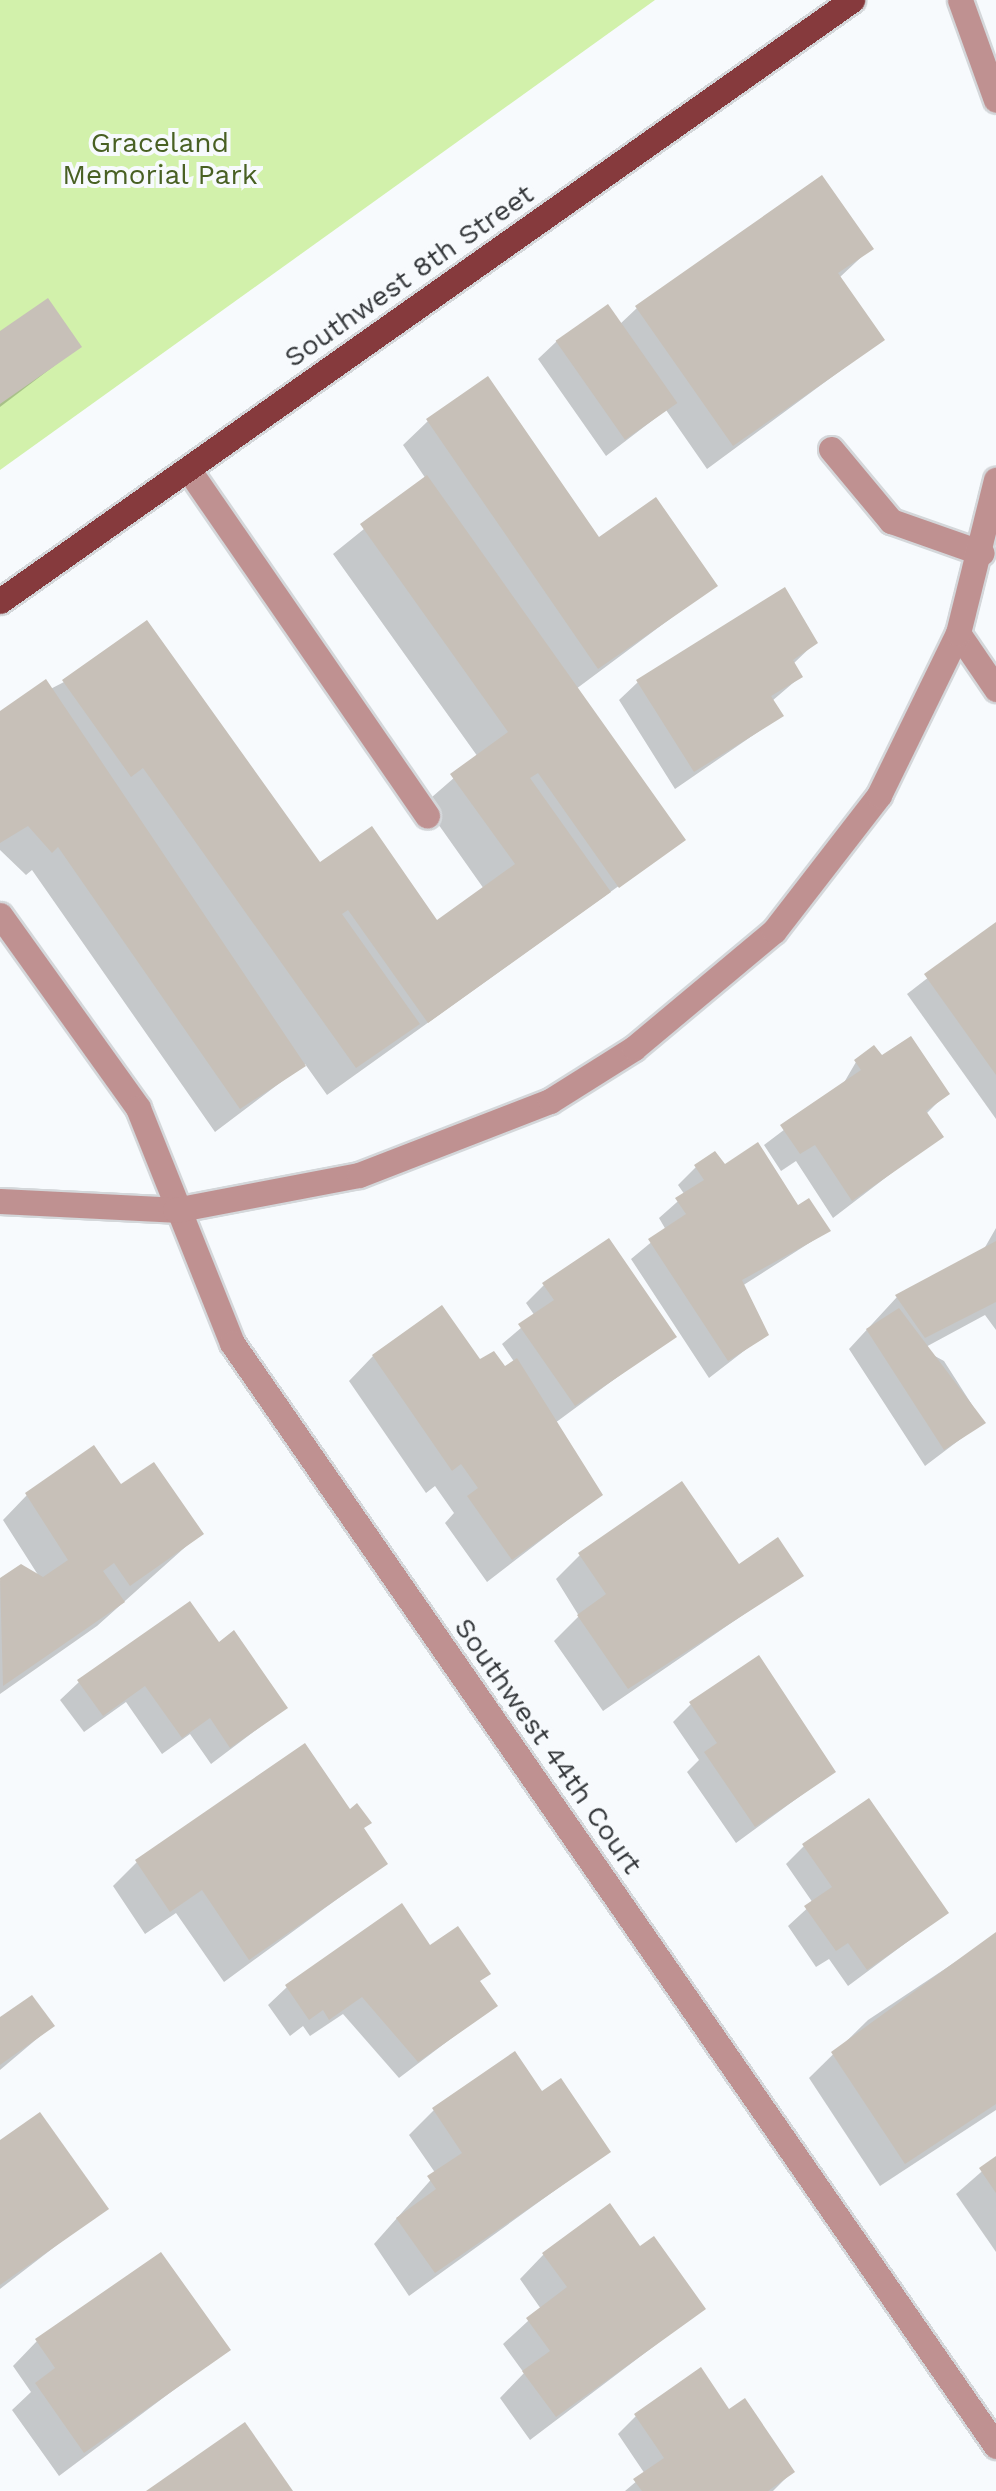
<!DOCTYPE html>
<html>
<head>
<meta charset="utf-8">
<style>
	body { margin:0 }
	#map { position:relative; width:996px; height:2491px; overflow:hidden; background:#f7fafd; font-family:"Work Sans",sans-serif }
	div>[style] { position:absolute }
	.green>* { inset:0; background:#d2f1ab }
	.shadow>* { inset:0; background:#0003 }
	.building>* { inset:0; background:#c7c0b8; transform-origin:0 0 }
	.roads { filter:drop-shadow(2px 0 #d4d7da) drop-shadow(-2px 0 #d4d7da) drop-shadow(0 2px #d4d7da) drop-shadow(0 -2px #d4d7da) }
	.minor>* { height:25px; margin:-12.5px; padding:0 12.5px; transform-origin:12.5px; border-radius:12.5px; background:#bf9191 }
	.major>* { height:25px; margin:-12.5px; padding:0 12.5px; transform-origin:12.5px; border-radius:12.5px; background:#863a3d }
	span { translate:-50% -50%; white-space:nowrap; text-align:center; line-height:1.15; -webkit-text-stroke:8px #f7fafd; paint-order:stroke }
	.park-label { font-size:28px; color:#486023 }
	.street-label { font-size:28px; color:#373a3d }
</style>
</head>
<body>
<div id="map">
	<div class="green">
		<i style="clip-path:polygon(0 0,655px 0,0 470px)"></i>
	</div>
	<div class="shadow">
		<i style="clip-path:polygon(871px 248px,839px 278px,882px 340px,707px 469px,666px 410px,606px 456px,538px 359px,557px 341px,619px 325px,637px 308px)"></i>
		<i style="clip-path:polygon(0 334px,79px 347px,0 407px)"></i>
		<i style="clip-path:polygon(428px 421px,598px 541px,714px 586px,576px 689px,683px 840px,327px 1095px,305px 1064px,215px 1132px,32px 870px,26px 875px,0 850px,0 715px,64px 682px,320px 866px,437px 924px,484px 889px,424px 804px,478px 757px,333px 554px,426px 479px,403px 445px)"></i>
		<i style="clip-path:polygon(815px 643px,793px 664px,800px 677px,772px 701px,781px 716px,675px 789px,619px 700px,638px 682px)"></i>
		<i style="clip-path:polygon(996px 925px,996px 1119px,907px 994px)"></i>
		<i style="clip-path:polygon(881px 1058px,946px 1094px,925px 1115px,940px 1136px,833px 1218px,796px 1161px,781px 1171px,764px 1145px,842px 1086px,856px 1062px)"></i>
		<i style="clip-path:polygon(696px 1167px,724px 1167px,828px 1231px,742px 1286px,766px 1334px,709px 1378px,631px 1259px,666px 1230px,659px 1218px,685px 1195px,678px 1185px)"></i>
		<i style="clip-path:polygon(996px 1228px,996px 1330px,985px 1315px,922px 1349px,944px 1361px,983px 1422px,925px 1466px,849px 1349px,897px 1297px,984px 1249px)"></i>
		<i style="clip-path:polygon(544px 1285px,673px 1336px,555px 1423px,600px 1495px,487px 1582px,445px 1523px,454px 1513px,435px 1486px,426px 1493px,349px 1381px,373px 1356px,504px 1369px,515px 1363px,502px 1344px,535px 1316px,526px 1303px)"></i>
		<i style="clip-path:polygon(121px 1488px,201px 1533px,97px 1626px,0 1694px,0 1581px,21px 1567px,40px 1578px,3px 1520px,27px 1495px)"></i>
		<i style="clip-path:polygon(580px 1555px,738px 1567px,801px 1575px,603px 1711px,554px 1641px,579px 1616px,556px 1579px)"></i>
		<i style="clip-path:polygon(218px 1645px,285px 1708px,211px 1764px,190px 1734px,162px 1754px,126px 1702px,84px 1732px,60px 1700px,79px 1682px)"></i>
		<i style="clip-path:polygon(691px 1704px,833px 1772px,736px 1843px,687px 1772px,699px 1760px,673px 1722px)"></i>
		<i style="clip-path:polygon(362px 1830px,385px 1864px,224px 1982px,176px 1913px,145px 1934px,113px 1886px,137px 1862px)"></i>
		<i style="clip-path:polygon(804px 1846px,946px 1913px,848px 1986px,829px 1959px,816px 1967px,788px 1926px,813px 1903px,786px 1864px)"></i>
		<i style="clip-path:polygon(996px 1935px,996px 2110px,880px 2186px,809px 2078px,868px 2020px)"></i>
		<i style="clip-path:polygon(430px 1949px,494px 2006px,399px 2078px,343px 2014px,310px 2036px,303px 2026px,290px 2036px,268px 2005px,287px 1987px)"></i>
		<i style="clip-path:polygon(0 2020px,52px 2026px,0 2070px)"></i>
		<i style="clip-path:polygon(541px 2095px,608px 2152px,409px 2296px,374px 2244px,436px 2174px,409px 2135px,434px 2110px)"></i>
		<i style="clip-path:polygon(0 2143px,105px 2208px,0 2289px)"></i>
		<i style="clip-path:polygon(996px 2159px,996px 2252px,956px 2194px)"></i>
		<i style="clip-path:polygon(640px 2250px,703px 2309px,530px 2440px,500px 2398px,524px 2373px,503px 2344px,541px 2309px,520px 2279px,544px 2254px)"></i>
		<i style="clip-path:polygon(37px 2341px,227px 2350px,59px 2476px,12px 2410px,31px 2392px,13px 2366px)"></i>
		<i style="clip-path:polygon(729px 2413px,792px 2472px,773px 2491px,625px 2491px,645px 2474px,618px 2434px,636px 2416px)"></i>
	</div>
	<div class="building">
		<i style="clip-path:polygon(822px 175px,874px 249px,838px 273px,885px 340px,733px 446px,635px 306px)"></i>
		<i style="clip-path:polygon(48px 298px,82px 347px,0 404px,0 331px)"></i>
		<i style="left:608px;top:304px;width:121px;height:64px;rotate:55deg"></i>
		<i style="clip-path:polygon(488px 376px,599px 537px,656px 497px,718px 586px,598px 669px,426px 419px)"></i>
		<i style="clip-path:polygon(427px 475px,686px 840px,619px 888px,538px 773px,530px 778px,611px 892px,428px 1023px,348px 910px,342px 914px,420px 1024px,356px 1068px,143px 768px,131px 777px,62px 680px,147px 620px,320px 862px,372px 826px,437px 920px,515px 864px,450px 774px,508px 732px,360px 524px)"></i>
		<i style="clip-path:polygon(785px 587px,818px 643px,793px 660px,803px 677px,771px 696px,784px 716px,694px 772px,636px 680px)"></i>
		<i style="clip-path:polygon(46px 679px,306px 1066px,240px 1109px,58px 847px,52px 853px,28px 826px,0 843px,0 711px)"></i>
		<i style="clip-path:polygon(996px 922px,996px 1075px,924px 974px)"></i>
		<i style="clip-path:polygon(911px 1036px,950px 1094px,926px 1111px,944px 1137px,852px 1201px,815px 1145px,800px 1154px,780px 1125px,861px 1070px,854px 1060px,874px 1045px,882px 1055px)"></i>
		<i style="clip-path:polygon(758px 1142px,798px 1205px,809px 1198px,831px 1231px,742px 1280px,769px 1335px,728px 1361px,648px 1239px,686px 1214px,675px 1198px,704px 1180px,694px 1165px,715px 1151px,725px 1164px)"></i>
		<i style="clip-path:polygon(609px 1238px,677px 1337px,575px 1406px,518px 1324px,554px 1300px,542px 1283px)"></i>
		<i style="clip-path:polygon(996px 1241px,996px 1302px,925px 1338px,895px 1295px)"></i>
		<i style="clip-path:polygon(442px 1305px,480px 1359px,494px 1351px,505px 1366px,517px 1358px,603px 1495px,512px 1560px,467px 1496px,478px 1488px,461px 1464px,452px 1471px,372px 1355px)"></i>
		<i style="clip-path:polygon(899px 1308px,986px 1423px,944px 1450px,866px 1329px)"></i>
		<i style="clip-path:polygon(94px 1445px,121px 1484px,154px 1462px,204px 1534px,130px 1586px,114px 1563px,103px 1571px,125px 1602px,3px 1686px,0 1578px,21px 1564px,43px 1577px,68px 1560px,25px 1493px)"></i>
		<i style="clip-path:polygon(682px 1481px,739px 1564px,778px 1537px,804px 1576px,628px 1689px,577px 1615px,606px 1594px,578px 1553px)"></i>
		<i style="clip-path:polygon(190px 1601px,219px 1642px,234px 1630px,288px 1708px,230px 1748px,210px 1718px,182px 1738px,145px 1686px,103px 1716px,77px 1680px)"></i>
		<i style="clip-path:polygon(759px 1655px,836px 1772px,755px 1827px,704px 1752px,717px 1743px,689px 1702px)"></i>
		<i style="clip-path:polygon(305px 1743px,350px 1809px,357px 1803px,372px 1823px,364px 1828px,388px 1864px,249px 1960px,202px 1890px,170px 1912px,135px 1860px)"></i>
		<i style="clip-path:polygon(869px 1798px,949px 1913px,867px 1970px,848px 1943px,836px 1951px,804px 1906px,832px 1887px,802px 1844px)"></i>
		<i style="clip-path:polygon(402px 1903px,430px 1945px,458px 1926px,491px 1974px,480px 1981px,498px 2006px,418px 2062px,362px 1997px,329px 2020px,323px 2010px,309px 2020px,285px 1985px)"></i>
		<i style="clip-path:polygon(996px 1932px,996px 2104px,905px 2164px,831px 2052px)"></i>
		<i style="clip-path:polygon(32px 1995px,55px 2026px,0 2065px,0 2017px)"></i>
		<i style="clip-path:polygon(515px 2051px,542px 2091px,561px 2078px,611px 2152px,435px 2273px,396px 2218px,436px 2189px,427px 2176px,462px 2153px,432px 2108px)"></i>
		<i style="clip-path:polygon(40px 2112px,109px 2209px,0 2285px,0 2140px)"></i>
		<i style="clip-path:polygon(996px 2156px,996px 2193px,979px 2168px)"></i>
		<i style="clip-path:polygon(610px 2203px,640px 2246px,654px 2236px,706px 2309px,556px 2417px,522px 2371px,550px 2351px,526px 2318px,567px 2287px,542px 2253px)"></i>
		<i style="clip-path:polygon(161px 2252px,231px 2350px,84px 2453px,35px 2383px,55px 2368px,35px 2339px)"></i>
		<i style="clip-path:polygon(701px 2367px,729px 2409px,745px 2398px,795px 2472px,768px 2491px,642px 2491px,633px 2479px,664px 2458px,634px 2414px)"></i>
		<i style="clip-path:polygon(245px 2422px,293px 2491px,146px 2491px)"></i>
	</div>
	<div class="roads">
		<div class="minor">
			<i style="left:960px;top:0;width:106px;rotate:70.2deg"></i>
			<i style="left:831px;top:449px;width:94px;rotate:50.2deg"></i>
			<i style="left:891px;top:521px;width:96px;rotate:19.4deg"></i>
			<i style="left:188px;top:469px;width:421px;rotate:55.4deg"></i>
			<i style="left:958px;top:633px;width:68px;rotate:55.8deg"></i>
			<i style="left:0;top:915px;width:237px;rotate:54.4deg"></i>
			<i style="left:138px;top:1108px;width:253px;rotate:68.2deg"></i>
			<i style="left:232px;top:1343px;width:1342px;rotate:55.29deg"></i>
			<i style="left:0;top:1201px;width:175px;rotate:2.9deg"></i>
			<i style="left:175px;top:1210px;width:187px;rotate:-10.8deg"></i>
			<i style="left:359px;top:1175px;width:205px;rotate:-21.2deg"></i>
			<i style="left:550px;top:1101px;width:99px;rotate:-32.2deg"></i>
			<i style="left:634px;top:1048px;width:182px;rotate:-39.9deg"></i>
			<i style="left:774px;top:931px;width:172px;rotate:-52.3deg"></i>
			<i style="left:879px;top:795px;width:180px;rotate:-64deg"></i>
			<i style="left:958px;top:633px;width:158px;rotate:-76.1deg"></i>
		</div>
		<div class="major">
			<i style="left:0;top:601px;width:1043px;rotate:-35.2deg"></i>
		</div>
	</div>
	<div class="park-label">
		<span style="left:160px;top:159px">Graceland<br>Memorial Park</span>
	</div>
	<div class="street-label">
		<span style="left:409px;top:276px;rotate:-35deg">Southwest 8th Street</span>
		<span style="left:548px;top:1746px;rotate:55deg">Southwest 44th Court</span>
	</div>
</div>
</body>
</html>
